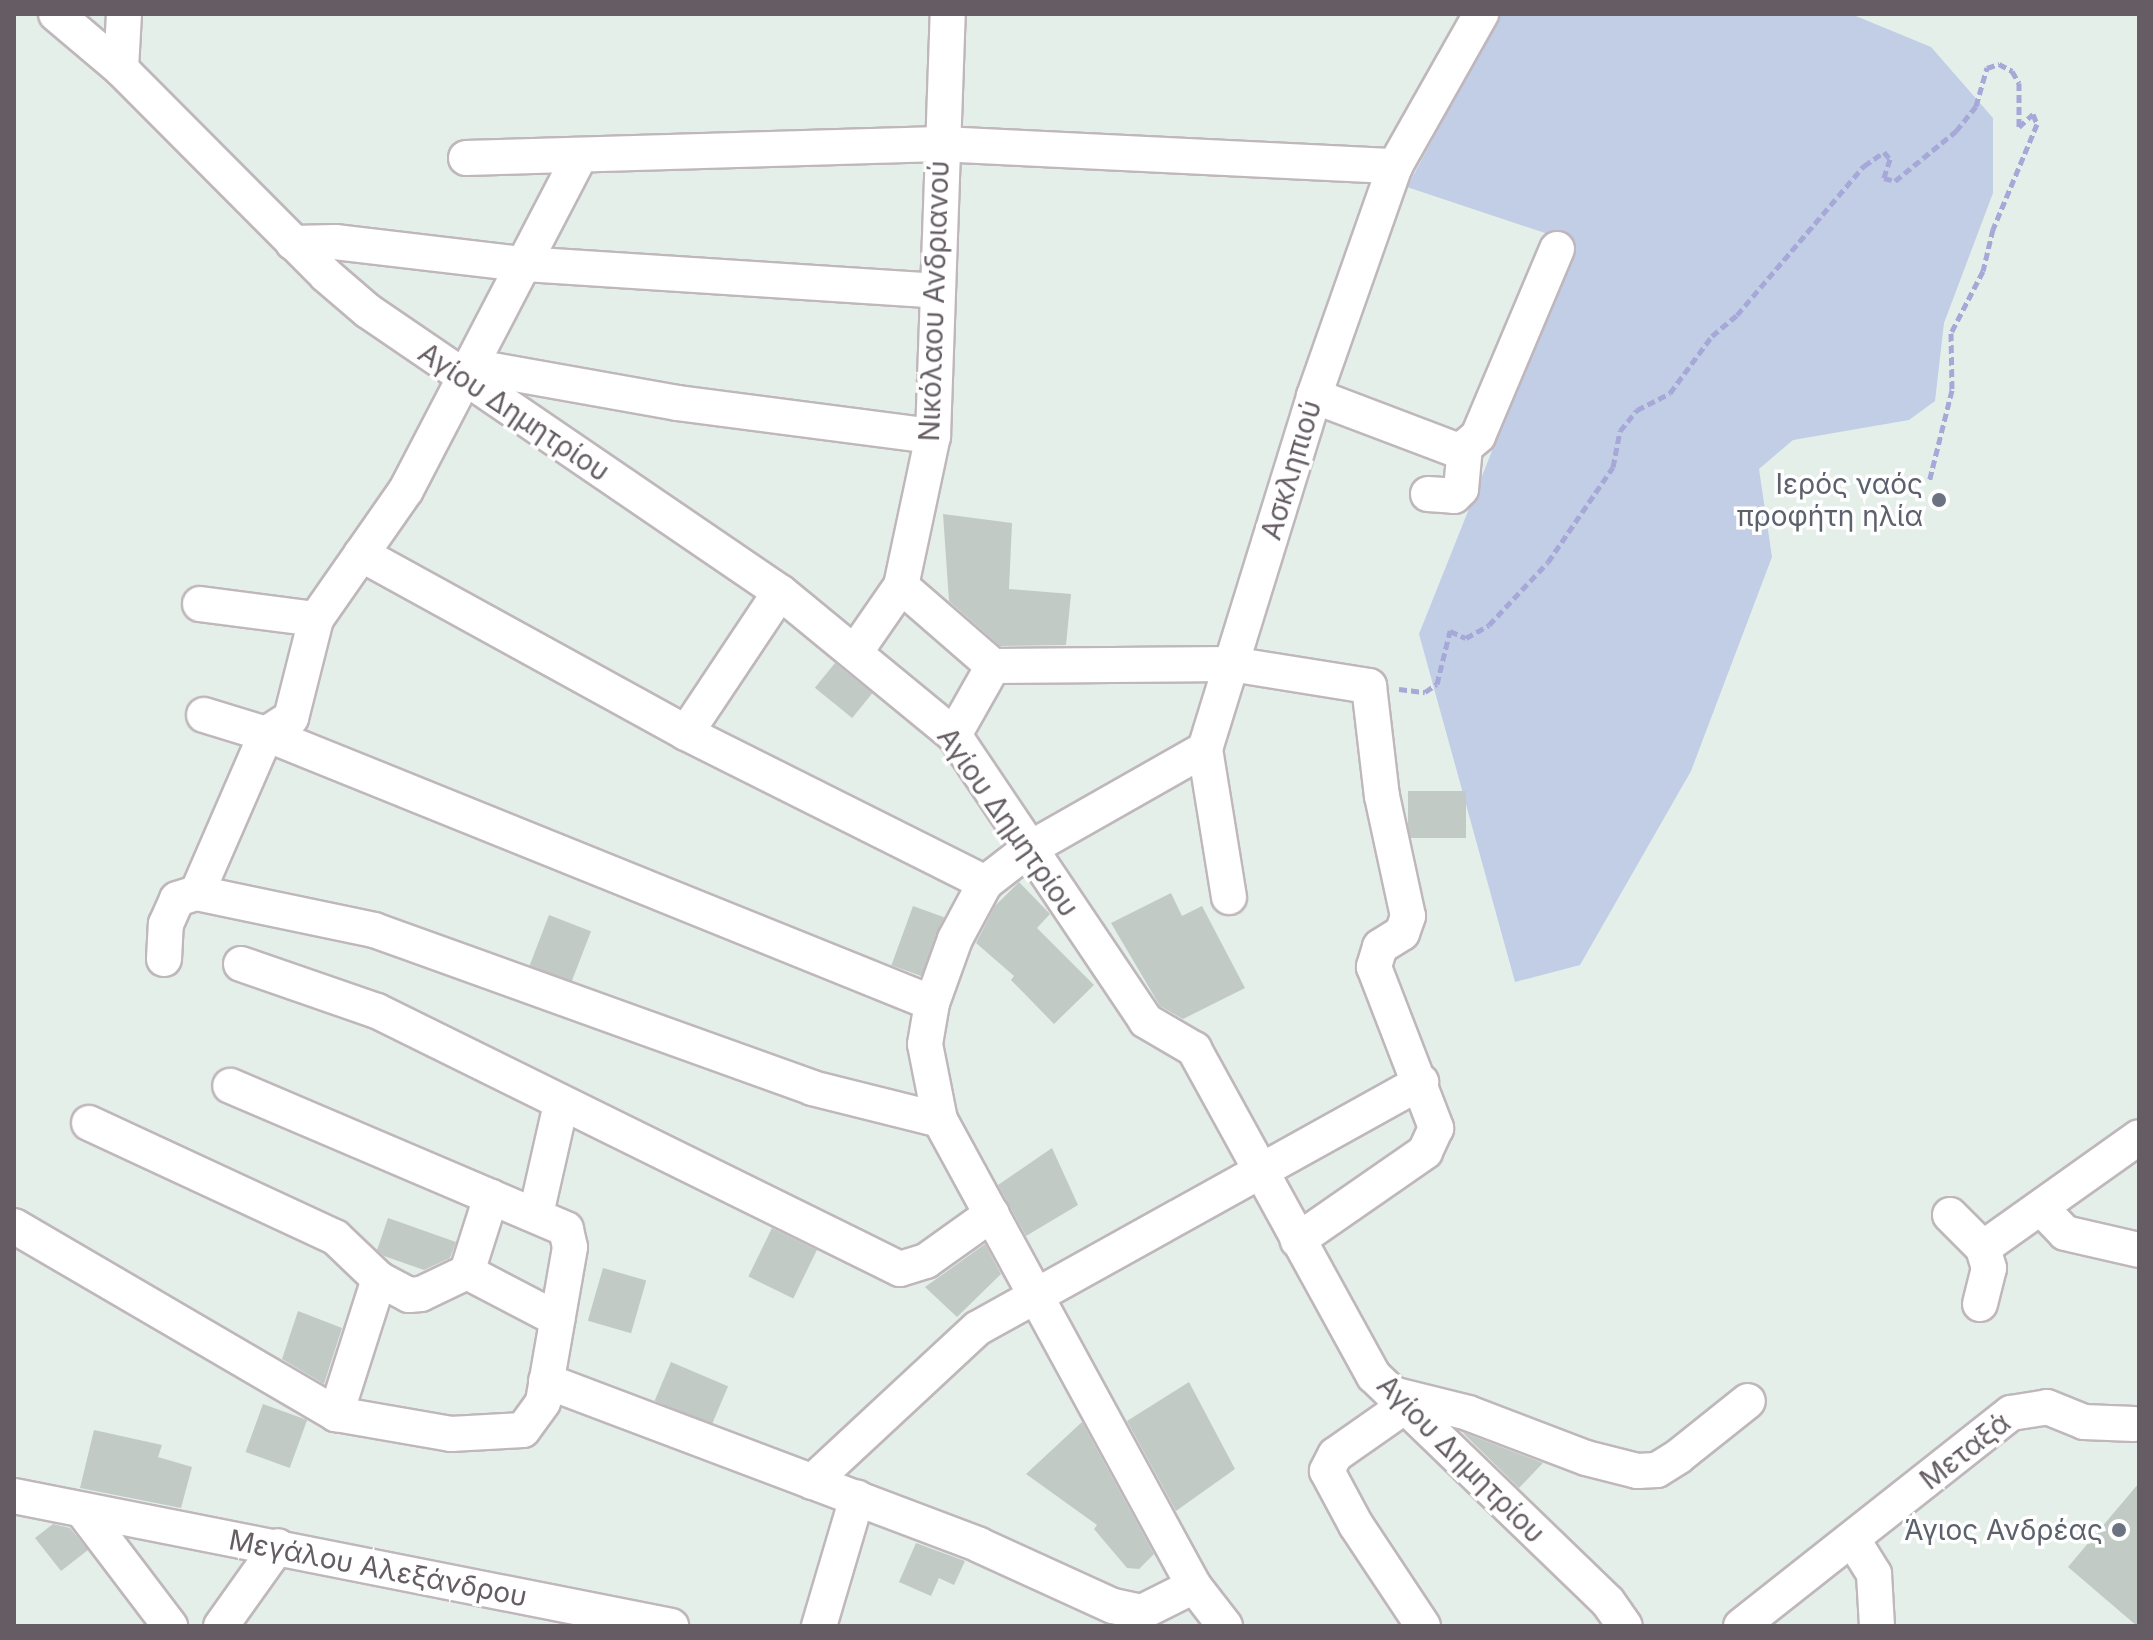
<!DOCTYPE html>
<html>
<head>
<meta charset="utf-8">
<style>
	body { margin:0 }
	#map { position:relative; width:2153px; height:1640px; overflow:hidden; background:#e5efea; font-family:Inter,sans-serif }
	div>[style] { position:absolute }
	.green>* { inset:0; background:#c2cde6 }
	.building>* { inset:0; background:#c1cac5; transform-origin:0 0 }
	.path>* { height:5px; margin-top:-2.5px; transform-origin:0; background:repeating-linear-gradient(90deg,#a6a8d7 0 8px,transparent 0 12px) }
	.roads { filter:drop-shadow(2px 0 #bfb7bc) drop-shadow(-2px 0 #bfb7bc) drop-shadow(0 2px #bfb7bc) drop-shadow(0 -2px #bfb7bc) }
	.minor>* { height:34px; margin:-17px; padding:0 17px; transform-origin:17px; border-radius:17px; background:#fff }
	.dots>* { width:22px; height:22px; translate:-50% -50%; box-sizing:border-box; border:4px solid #fff; border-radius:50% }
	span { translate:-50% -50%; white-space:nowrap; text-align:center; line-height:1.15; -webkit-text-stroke:7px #fff; paint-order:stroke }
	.street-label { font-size:28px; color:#655d63 }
	.worship-label { font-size:28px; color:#5b616d }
	.right { translate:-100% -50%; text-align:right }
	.frame { position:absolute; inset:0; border:16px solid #655d63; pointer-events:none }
</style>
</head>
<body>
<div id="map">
	<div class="green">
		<i style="clip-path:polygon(1500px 14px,1851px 14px,1931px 47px,1993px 118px,1993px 193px,1944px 323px,1935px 401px,1909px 420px,1793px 440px,1759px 469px,1772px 557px,1691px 771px,1580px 965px,1515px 982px,1419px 634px,1575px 243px,1407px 187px)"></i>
	</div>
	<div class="building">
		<i style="clip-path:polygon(943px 514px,1012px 523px,1009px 589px,1071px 594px,1066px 645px,1000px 646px,949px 601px)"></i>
		<i style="left:835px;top:663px;width:48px;height:32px;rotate:39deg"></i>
		<i style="left:1408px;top:791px;width:58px;height:47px"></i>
		<i style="clip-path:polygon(1019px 882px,1050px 914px,1037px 928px,1094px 985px,1054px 1024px,1011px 980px,1014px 976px,976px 943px,995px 906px)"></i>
		<i style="clip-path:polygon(1171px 893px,1182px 916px,1202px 906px,1245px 988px,1183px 1019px,1160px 1006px,1111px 923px)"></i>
		<i style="left:913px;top:906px;width:33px;height:63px;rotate:20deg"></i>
		<i style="left:549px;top:915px;width:45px;height:54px;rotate:21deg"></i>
		<i style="clip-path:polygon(1052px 1148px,1078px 1205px,1026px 1236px,998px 1185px)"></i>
		<i style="clip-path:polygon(388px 1218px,456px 1242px,450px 1258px,424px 1270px,384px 1256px,377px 1250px)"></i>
		<i style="left:772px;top:1228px;width:50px;height:54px;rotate:26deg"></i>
		<i style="clip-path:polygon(985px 1244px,1001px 1274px,957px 1317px,925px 1287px)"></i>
		<i style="left:603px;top:1268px;width:45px;height:55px;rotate:16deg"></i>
		<i style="clip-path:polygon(298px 1311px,342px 1328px,324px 1384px,282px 1359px)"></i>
		<i style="left:671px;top:1362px;width:62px;height:42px;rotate:23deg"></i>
		<i style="clip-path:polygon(1189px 1382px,1235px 1469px,1176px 1511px,1127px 1421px)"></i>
		<i style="left:263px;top:1404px;width:47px;height:51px;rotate:20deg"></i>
		<i style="clip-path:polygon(1082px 1422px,1154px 1554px,1139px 1569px,1127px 1568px,1094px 1529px,1097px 1525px,1026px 1474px)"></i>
		<i style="clip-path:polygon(94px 1430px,162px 1445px,158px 1457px,192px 1467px,181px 1508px,80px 1488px)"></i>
		<i style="clip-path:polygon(1462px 1432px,1543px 1463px,1519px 1488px)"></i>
		<i style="clip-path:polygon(2139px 1483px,2139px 1626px,2137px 1626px,2068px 1567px)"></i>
		<i style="clip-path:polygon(53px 1524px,70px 1528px,88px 1550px,61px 1571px,35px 1538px)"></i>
		<i style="clip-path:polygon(916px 1543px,965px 1561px,954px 1585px,939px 1578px,931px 1596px,899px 1582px)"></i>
	</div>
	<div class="path">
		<i style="left:1399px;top:689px;width:26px;rotate:7deg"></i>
		<i style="left:1425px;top:692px;width:14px;rotate:-34deg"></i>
		<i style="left:1437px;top:684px;width:55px;rotate:-76.2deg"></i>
		<i style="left:1450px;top:631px;width:17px;rotate:24deg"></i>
		<i style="left:1466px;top:638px;width:26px;rotate:-29deg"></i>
		<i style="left:1489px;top:625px;width:86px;rotate:-46.9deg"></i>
		<i style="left:1548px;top:562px;width:115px;rotate:-55.6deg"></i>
		<i style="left:1613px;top:467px;width:37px;rotate:-79deg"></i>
		<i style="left:1620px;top:431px;width:27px;rotate:-51deg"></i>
		<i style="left:1637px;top:410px;width:37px;rotate:-27deg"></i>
		<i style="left:1670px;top:393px;width:71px;rotate:-53.6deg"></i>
		<i style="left:1712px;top:336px;width:33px;rotate:-40deg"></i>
		<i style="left:1737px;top:315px;width:196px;rotate:-49.6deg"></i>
		<i style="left:1864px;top:166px;width:24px;rotate:-35deg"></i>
		<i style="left:1884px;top:152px;width:9px;rotate:49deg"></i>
		<i style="left:1890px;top:159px;width:20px;rotate:108deg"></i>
		<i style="left:1884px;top:178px;width:11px;rotate:15deg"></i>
		<i style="left:1895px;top:181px;width:79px;rotate:-39.3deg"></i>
		<i style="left:1956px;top:131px;width:32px;rotate:-51deg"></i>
		<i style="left:1976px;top:106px;width:40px;rotate:-74deg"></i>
		<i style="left:1987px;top:68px;width:13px;rotate:-18deg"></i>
		<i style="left:1999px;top:64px;width:15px;rotate:28deg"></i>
		<i style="left:2012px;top:71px;width:14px;rotate:60deg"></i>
		<i style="left:2019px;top:83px;width:44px;rotate:90deg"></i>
		<i style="left:2019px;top:127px;width:19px;rotate:-43deg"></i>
		<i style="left:2033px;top:114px;width:11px;rotate:68deg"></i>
		<i style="left:2037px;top:124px;width:114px;rotate:112.7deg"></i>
		<i style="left:1993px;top:229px;width:43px;rotate:103.4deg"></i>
		<i style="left:1983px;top:271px;width:70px;rotate:117.3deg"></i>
		<i style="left:1951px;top:333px;width:57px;rotate:89deg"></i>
		<i style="left:1952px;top:390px;width:95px;rotate:104deg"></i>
	</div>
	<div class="roads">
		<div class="minor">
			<i style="left:56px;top:14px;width:85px;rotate:40.2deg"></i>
			<i style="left:121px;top:69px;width:291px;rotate:45.1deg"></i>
			<i style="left:326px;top:275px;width:55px;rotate:40.6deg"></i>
			<i style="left:368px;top:311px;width:499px;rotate:34.3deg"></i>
			<i style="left:780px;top:592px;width:225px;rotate:39.4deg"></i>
			<i style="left:954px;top:735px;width:344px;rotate:56.1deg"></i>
			<i style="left:1146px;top:1021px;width:56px;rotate:30.3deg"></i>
			<i style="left:1194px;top:1049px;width:373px;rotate:61.2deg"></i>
			<i style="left:1374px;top:1376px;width:325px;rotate:44deg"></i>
			<i style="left:1608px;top:1602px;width:29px;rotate:55deg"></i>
			<i style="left:121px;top:69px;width:55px;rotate:-86.9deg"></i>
			<i style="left:466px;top:158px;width:474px;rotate:-1.7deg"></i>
			<i style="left:940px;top:144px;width:456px;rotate:2.8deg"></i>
			<i style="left:293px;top:243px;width:42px;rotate:-1.4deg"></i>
			<i style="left:335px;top:242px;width:189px;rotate:6.7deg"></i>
			<i style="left:523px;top:264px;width:415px;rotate:3.7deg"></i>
			<i style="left:470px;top:366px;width:211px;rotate:10.1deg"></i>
			<i style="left:678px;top:403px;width:257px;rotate:7.4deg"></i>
			<i style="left:1314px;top:396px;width:152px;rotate:20.8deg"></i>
			<i style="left:1456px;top:450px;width:9px;rotate:-18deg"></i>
			<i style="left:1465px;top:447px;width:17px;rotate:-40deg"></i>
			<i style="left:1478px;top:436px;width:203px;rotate:-67.1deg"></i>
			<i style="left:1428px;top:494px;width:26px;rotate:4deg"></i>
			<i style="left:1454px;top:496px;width:10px;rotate:-45deg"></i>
			<i style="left:1461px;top:489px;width:42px;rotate:-84.6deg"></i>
			<i style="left:361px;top:554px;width:371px;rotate:28.8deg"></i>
			<i style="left:686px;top:733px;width:335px;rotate:26.6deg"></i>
			<i style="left:901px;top:586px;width:122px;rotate:41deg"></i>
			<i style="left:993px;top:666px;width:79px;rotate:119.5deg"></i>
			<i style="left:200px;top:604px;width:117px;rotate:7.4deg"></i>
			<i style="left:856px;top:651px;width:79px;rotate:-55.3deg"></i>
			<i style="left:901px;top:586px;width:153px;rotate:-78deg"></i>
			<i style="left:933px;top:436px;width:422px;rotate:-88deg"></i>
			<i style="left:993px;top:666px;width:238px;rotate:-0.5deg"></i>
			<i style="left:1231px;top:664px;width:140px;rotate:9.1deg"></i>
			<i style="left:1369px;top:686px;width:111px;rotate:83.3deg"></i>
			<i style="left:1382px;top:796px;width:123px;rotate:77.8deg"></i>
			<i style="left:1408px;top:916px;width:18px;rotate:109deg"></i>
			<i style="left:1402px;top:933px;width:26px;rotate:148deg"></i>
			<i style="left:1380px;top:947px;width:21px;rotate:107deg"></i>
			<i style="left:1374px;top:967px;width:173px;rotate:68.9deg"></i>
			<i style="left:1436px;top:1128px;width:26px;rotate:115deg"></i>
			<i style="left:1425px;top:1152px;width:155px;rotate:145.3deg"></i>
			<i style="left:204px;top:715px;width:65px;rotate:17deg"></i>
			<i style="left:266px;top:734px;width:718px;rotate:21.99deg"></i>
			<i style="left:686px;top:733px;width:169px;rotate:-56.3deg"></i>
			<i style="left:1205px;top:749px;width:150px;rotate:80.8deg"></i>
			<i style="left:197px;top:893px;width:181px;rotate:11.8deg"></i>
			<i style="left:374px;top:930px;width:466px;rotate:19.8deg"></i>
			<i style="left:812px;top:1088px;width:132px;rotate:14deg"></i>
			<i style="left:164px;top:959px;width:35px;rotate:-87deg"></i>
			<i style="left:166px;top:924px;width:27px;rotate:-66deg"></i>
			<i style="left:177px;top:899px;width:21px;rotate:-17deg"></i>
			<i style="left:197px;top:893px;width:173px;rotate:-66.5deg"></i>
			<i style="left:266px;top:734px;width:30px;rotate:-33deg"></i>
			<i style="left:291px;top:718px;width:102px;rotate:-75.8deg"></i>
			<i style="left:316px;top:619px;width:157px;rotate:-55.1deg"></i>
			<i style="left:406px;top:490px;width:374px;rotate:-62.5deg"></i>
			<i style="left:241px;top:964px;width:144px;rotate:19.1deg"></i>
			<i style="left:377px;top:1011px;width:583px;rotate:26.26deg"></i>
			<i style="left:900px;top:1269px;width:27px;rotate:-17deg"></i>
			<i style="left:926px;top:1261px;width:81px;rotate:-35.5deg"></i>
			<i style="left:89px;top:1123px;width:271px;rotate:24.9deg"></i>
			<i style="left:335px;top:1237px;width:61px;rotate:43.7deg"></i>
			<i style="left:379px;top:1279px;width:142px;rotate:107.7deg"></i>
			<i style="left:2042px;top:1209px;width:33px;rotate:46deg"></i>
			<i style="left:2065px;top:1233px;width:76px;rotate:12.9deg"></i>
			<i style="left:536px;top:1214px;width:113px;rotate:-77.2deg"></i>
			<i style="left:1950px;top:1215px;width:47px;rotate:45deg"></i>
			<i style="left:14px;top:1226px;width:373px;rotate:30.3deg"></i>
			<i style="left:336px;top:1414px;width:117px;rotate:9.9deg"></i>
			<i style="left:451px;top:1434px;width:72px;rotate:-3.2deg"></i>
			<i style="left:523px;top:1430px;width:34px;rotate:-54deg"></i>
			<i style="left:543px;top:1402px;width:157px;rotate:-80.1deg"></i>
			<i style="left:570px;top:1247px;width:18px;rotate:-103deg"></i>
			<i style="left:566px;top:1229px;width:365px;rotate:-156.9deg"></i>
			<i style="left:467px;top:1272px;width:102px;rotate:27.6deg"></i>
			<i style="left:379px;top:1279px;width:34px;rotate:28deg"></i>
			<i style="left:409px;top:1295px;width:12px;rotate:-5deg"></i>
			<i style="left:421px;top:1294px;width:51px;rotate:-25.6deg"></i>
			<i style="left:467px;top:1272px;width:79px;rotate:-72.3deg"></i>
			<i style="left:1980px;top:1304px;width:37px;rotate:-76deg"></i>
			<i style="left:1989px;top:1268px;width:21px;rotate:-107deg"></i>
			<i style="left:1983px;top:1248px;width:191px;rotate:-35.4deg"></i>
			<i style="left:546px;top:1381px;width:463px;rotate:20.7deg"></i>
			<i style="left:979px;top:1545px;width:147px;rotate:24.5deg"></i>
			<i style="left:1113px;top:1606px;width:30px;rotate:12deg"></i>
			<i style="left:1142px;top:1612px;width:58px;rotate:-26.6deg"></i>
			<i style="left:1392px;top:1394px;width:78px;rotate:14deg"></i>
			<i style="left:1468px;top:1413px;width:126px;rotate:20.9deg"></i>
			<i style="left:1586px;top:1458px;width:53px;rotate:14.3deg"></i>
			<i style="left:1637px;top:1471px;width:20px;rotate:-3deg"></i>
			<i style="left:1657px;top:1470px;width:26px;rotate:-32deg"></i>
			<i style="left:1679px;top:1456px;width:88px;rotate:-38.6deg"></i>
			<i style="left:1405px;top:1406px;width:85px;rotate:145deg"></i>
			<i style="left:1335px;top:1455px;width:18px;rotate:117deg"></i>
			<i style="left:1327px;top:1471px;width:61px;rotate:61.8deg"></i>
			<i style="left:1356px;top:1525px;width:121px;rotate:56.4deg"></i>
			<i style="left:812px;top:1482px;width:226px;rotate:-42.9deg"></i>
			<i style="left:978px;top:1328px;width:507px;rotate:-29.04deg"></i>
			<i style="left:14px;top:1496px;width:670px;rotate:11.19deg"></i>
			<i style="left:85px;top:1514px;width:141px;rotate:52.8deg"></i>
			<i style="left:1853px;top:1540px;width:40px;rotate:58deg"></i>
			<i style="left:1874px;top:1574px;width:52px;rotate:86.7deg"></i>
			<i style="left:221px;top:1626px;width:98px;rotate:-54.5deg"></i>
			<i style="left:819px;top:1626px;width:134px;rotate:-73.5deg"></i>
			<i style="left:1225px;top:1626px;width:51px;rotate:-127.8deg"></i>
			<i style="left:1194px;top:1586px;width:531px;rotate:-118.59deg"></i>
			<i style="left:940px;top:1120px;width:77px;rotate:-101.2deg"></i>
			<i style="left:925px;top:1044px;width:42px;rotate:-80.3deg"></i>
			<i style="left:932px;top:1003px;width:68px;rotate:-70.2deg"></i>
			<i style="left:955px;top:939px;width:64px;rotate:-61.8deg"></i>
			<i style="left:985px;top:883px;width:56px;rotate:-37.7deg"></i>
			<i style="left:1029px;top:849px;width:202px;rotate:-29.6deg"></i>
			<i style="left:1205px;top:749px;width:369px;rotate:-72.8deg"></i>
			<i style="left:1314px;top:396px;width:244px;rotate:-70.6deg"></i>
			<i style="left:1395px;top:166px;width:175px;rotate:-60.5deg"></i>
			<i style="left:1741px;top:1626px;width:344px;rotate:-38.3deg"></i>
			<i style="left:2011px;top:1413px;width:36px;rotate:-9deg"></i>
			<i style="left:2047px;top:1407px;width:40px;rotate:22deg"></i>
			<i style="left:2084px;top:1422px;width:50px;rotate:2.3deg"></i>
		</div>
	</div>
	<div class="dots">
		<i style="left:1939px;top:500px;background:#6b7280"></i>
		<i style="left:2119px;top:1530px;background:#6b7280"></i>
	</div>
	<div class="street-label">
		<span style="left:934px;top:301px;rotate:-88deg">Νικόλαου Ανδριανού</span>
		<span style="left:514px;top:412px;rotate:34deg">Αγίου Δημητρίου</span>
		<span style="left:1291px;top:470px;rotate:-73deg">Ασκληπιού</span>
		<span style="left:1008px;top:822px;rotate:55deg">Αγίου Δημητρίου</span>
		<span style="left:1965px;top:1451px;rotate:-38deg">Μεταξά</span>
		<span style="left:1461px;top:1459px;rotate:45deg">Αγίου Δημητρίου</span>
		<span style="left:378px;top:1568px;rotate:11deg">Μεγάλου Αλεξάνδρου</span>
	</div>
	<div class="worship-label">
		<span class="right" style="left:1923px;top:500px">Ιερός ναός<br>προφήτη ηλία</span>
		<span class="right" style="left:2103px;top:1530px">Άγιος Ανδρέας</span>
	</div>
	<div class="frame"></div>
</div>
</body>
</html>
